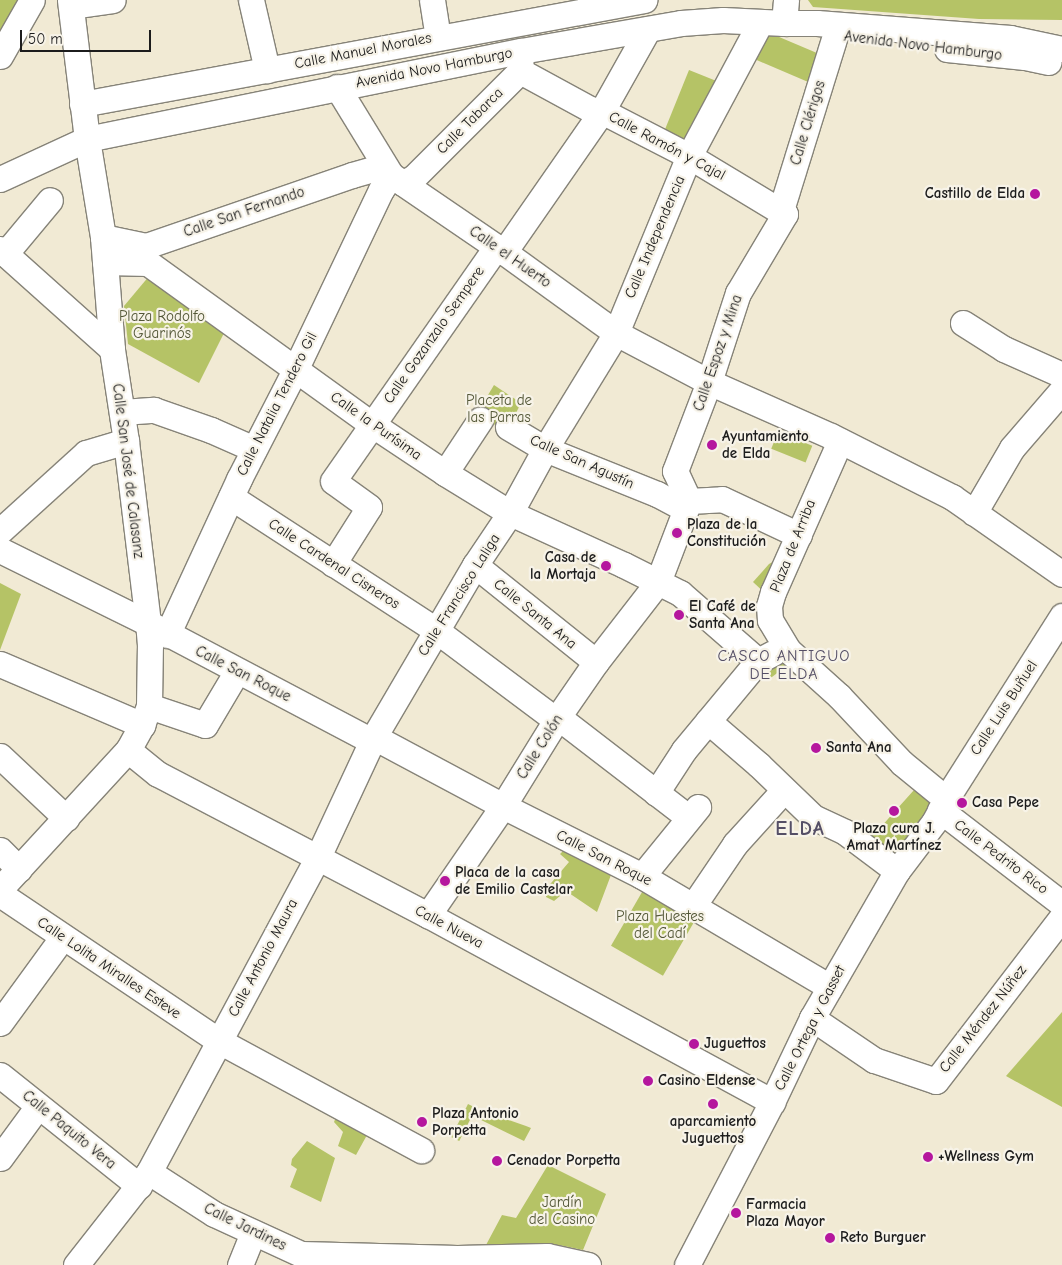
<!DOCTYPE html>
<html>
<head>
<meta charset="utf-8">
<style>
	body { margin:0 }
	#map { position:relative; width:1062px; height:1265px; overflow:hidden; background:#f1ead4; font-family:"Comic Neue",sans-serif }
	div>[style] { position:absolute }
	.green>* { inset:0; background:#b5c366; transform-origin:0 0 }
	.roads { filter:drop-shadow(1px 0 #868378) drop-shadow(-1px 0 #868378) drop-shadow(0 1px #868378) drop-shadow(0 -1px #868378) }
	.minor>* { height:25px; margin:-12.5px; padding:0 12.5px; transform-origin:12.5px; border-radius:12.5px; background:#fff }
	.dots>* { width:14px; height:14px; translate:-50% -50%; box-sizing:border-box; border:2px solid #f7f3e8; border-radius:50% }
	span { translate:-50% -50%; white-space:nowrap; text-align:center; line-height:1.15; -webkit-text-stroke:4.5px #f7f3e8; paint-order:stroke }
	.street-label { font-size:15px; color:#1c1c1c }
	.poi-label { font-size:15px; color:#1c1c1c; font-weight:700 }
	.right { translate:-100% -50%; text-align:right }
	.left { translate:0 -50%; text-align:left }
	.park-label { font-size:15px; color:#525636 }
	.neighbourhood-label { font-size:16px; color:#554f66; letter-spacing:1px }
	.district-label { font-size:20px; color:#554f66; font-weight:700; letter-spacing:1px }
	.scale { position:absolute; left:20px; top:30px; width:131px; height:22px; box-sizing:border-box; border:2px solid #1c1c1c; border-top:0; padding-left:6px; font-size:15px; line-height:18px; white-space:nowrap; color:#1c1c1c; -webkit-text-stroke:4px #f7f3e8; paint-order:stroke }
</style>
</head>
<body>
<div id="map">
	<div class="green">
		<i style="clip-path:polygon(0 0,20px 0,0 41px)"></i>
		<i style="clip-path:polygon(808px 0,1062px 0,1062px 20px,979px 19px,813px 7px)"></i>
		<i style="left:765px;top:31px;width:59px;height:30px;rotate:23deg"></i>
		<i style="left:689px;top:70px;width:35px;height:69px;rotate:22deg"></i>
		<i style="clip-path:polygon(150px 275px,226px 329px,199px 383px,128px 344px,124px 306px)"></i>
		<i style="clip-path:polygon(494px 385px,521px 403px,507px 431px,476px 415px)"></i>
		<i style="left:778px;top:432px;width:37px;height:18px;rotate:22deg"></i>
		<i style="clip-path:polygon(783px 556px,767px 595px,753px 582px,769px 564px)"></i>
		<i style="clip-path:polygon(0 583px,21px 594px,0 650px)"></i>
		<i style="clip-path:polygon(779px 658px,789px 664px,768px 680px,762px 670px)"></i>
		<i style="clip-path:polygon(914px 790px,939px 806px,894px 858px,878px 849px,863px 822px,879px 829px)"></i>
		<i style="clip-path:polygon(571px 843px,614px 867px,597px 912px,566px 891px,554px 901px,546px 897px,546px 889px,569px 862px,560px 854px)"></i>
		<i style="left:649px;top:880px;width:60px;height:76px;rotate:30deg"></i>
		<i style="clip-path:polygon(1062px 1012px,1062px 1107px,1006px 1076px)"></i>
		<i style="left:468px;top:1104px;width:9px;height:37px;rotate:27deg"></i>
		<i style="clip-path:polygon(479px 1110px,526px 1126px,531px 1128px,524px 1141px,477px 1118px)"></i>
		<i style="clip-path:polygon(336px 1117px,367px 1135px,356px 1155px,338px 1146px,343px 1132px,334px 1122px)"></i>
		<i style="clip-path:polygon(307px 1141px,335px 1158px,321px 1202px,290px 1187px,297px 1169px,291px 1165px,292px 1159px)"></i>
		<i style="clip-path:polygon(548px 1165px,606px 1194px,583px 1250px,559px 1245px,486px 1245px,502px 1215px,516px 1218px)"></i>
	</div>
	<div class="roads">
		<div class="minor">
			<i style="left:251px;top:0;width:72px;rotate:77.1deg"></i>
			<i style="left:432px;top:0;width:37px;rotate:81deg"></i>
			<i style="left:72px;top:6px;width:41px;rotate:-8.3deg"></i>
			<i style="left:784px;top:23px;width:23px;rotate:-85deg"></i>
			<i style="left:947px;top:49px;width:78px;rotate:5.9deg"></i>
			<i style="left:1025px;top:57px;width:24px;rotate:12deg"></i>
			<i style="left:0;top:56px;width:64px;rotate:-60.3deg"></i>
			<i style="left:337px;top:87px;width:103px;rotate:58.5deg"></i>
			<i style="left:391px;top:175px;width:137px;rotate:34.3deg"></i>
			<i style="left:504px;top:252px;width:138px;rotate:35.9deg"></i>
			<i style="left:616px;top:333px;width:105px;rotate:27.8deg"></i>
			<i style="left:709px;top:382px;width:133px;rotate:23.9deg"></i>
			<i style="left:831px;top:436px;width:136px;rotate:26.8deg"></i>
			<i style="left:952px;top:497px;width:134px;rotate:35deg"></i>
			<i style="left:82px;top:104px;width:572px;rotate:-10.48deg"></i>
			<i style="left:0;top:179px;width:96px;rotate:-24.7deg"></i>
			<i style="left:87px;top:139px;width:443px;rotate:-11.5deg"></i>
			<i style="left:521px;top:51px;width:162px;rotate:-9.9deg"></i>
			<i style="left:681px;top:23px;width:42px;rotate:-4.1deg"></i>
			<i style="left:723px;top:20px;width:61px;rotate:2.8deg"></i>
			<i style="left:784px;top:23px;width:33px"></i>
			<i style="left:817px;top:23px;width:194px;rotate:4.4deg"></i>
			<i style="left:1010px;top:38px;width:53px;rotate:11.9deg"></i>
			<i style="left:403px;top:183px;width:11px;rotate:-27deg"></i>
			<i style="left:413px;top:178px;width:151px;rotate:-45deg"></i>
			<i style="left:520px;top:71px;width:18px;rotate:-87deg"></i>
			<i style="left:781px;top:210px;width:182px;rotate:-72.8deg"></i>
			<i style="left:103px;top:237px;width:44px;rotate:11.8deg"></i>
			<i style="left:146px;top:246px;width:218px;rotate:-19deg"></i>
			<i style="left:352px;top:175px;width:33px;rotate:-16deg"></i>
			<i style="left:0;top:249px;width:150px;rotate:41.8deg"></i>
			<i style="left:504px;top:252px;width:172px;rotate:-55.2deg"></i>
			<i style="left:602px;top:111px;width:94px;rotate:-60.7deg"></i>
			<i style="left:5px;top:254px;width:70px;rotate:-50.2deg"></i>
			<i style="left:105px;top:262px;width:43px;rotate:1.3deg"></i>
			<i style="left:148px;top:263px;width:270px;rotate:35.8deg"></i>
			<i style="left:367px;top:421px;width:94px;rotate:33.7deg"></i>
			<i style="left:445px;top:473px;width:76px;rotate:31.6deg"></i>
			<i style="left:510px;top:513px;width:125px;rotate:24.5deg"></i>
			<i style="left:624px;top:565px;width:63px;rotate:26.6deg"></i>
			<i style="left:680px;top:593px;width:103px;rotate:41.1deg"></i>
			<i style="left:963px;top:323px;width:49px;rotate:32.4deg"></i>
			<i style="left:1004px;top:349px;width:64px;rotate:24.1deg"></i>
			<i style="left:122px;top:412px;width:32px;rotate:-4deg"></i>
			<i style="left:154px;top:410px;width:60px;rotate:19.3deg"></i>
			<i style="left:211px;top:430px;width:47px;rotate:23.8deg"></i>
			<i style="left:508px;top:427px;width:43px;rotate:30.7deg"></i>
			<i style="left:545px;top:449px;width:121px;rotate:21.9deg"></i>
			<i style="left:657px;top:494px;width:32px;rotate:28deg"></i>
			<i style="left:840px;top:441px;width:165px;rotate:113.9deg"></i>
			<i style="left:773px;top:592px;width:15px;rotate:106deg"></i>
			<i style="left:769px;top:606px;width:14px;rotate:86deg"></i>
			<i style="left:770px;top:620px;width:35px;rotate:59deg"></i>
			<i style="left:788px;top:650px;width:69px;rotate:42deg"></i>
			<i style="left:839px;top:696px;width:92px;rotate:46.8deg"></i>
			<i style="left:902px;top:763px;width:57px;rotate:39.3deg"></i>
			<i style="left:445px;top:473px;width:64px;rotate:-56.6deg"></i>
			<i style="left:231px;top:497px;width:246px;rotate:33deg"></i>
			<i style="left:437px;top:631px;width:149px;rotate:36.8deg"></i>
			<i style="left:689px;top:501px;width:33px;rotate:-3deg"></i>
			<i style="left:722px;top:499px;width:85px;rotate:25.1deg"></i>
			<i style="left:974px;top:513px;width:75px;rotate:-59.7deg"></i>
			<i style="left:1012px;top:448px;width:77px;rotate:-49.2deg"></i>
			<i style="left:0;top:531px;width:116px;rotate:-42.2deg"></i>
			<i style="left:86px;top:453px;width:42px;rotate:-16.7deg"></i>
			<i style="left:0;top:550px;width:165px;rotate:26.3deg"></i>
			<i style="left:148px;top:623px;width:253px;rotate:27.8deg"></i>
			<i style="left:333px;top:564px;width:67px;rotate:-57.7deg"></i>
			<i style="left:369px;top:507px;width:44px;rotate:-144.2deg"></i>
			<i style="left:333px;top:481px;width:285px;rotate:-55.1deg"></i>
			<i style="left:475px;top:565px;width:155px;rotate:38.7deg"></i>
			<i style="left:167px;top:635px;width:172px;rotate:-65.2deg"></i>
			<i style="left:239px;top:479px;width:125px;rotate:-62.8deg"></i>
			<i style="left:296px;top:368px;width:197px;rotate:-64.5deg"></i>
			<i style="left:381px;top:190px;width:18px;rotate:-56deg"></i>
			<i style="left:0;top:664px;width:155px;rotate:23.2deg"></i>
			<i style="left:149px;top:706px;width:59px;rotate:18.7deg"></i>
			<i style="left:205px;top:725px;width:63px;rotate:-59.3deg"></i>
			<i style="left:558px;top:717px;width:165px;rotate:37.6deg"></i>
			<i style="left:708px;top:721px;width:67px;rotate:40.8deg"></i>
			<i style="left:759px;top:765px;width:75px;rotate:43.9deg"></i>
			<i style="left:813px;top:817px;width:35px;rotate:25deg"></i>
			<i style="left:845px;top:832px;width:65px;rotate:36.9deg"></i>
			<i style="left:374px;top:737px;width:146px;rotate:28.1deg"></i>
			<i style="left:503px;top:806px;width:156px;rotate:26.7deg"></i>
			<i style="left:642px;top:876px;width:218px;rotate:30.6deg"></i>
			<i style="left:128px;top:750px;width:38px;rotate:39deg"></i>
			<i style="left:158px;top:774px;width:305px;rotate:27.6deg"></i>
			<i style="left:428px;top:915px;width:392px;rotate:28.5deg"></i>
			<i style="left:0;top:756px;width:91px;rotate:43.2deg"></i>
			<i style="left:656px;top:793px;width:51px;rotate:-56.9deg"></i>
			<i style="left:684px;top:750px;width:116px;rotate:-50.3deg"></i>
			<i style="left:758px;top:661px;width:17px;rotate:-28deg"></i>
			<i style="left:940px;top:810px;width:154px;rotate:37.6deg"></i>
			<i style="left:0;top:850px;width:27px;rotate:45deg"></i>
			<i style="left:642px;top:876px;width:89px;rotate:-50.9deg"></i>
			<i style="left:0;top:889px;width:189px;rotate:-47.4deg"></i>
			<i style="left:128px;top:750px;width:29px;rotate:-61deg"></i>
			<i style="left:142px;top:725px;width:20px;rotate:-70deg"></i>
			<i style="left:149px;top:706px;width:61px;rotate:-89.1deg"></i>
			<i style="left:150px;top:645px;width:22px;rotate:-95deg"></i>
			<i style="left:148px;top:623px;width:183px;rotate:-96.9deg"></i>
			<i style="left:126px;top:441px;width:93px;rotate:-98.7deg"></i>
			<i style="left:112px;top:349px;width:112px;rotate:-94.6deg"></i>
			<i style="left:103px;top:237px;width:99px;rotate:-99.3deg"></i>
			<i style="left:87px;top:139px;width:140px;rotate:-97deg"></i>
			<i style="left:0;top:894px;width:264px;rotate:33.9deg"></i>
			<i style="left:219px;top:1041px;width:230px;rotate:28.4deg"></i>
			<i style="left:693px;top:906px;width:75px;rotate:-55.9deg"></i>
			<i style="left:735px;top:844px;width:72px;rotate:-47.8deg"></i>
			<i style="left:428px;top:915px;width:132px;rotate:-55.5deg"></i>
			<i style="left:503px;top:806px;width:105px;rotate:-58.3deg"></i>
			<i style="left:558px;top:717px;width:67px;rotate:-55.4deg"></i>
			<i style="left:596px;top:662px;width:101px;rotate:-52.2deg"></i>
			<i style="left:658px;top:582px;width:87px;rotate:-69.1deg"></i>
			<i style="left:689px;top:501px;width:33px;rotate:-115deg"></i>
			<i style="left:675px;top:471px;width:95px;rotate:-69.1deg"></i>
			<i style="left:709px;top:382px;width:94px;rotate:-72deg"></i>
			<i style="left:738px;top:293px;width:92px;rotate:-59.3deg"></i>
			<i style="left:785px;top:214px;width:112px;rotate:-148.9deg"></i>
			<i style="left:689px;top:156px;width:98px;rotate:-152.7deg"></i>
			<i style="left:602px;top:111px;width:12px;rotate:-171deg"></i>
			<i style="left:590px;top:109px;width:80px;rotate:-151.5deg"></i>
			<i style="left:812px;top:1018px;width:75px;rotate:34.1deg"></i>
			<i style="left:874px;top:1060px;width:65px;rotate:18.7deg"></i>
			<i style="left:936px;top:1081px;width:207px;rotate:-52.5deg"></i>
			<i style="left:0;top:1023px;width:105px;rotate:-53.9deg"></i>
			<i style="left:0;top:1075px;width:178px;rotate:38.6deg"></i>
			<i style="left:0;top:1158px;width:64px;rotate:-53.8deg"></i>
			<i style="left:149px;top:1172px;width:77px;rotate:32.9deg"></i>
			<i style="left:214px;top:1214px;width:96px;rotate:24.7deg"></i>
			<i style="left:301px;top:1254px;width:156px;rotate:1.5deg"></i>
			<i style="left:457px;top:1258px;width:90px;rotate:-1.3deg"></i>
			<i style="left:547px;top:1256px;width:42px;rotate:12.4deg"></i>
			<i style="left:76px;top:1265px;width:118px;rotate:-51.9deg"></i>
			<i style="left:149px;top:1172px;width:355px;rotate:-61.8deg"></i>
			<i style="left:317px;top:859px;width:135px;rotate:-65deg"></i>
			<i style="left:374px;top:737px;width:199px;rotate:-59.6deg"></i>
			<i style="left:475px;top:565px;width:63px;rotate:-56.1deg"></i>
			<i style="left:510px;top:513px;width:73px;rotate:-61.3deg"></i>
			<i style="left:545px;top:449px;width:136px;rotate:-58.5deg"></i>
			<i style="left:616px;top:333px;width:191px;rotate:-67.6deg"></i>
			<i style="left:689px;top:156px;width:151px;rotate:-61.9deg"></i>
			<i style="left:240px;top:1265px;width:35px;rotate:-68deg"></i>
			<i style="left:687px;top:1265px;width:184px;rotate:-62.5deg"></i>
			<i style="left:772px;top:1102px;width:93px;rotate:-64.5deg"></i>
			<i style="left:812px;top:1018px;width:170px;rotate:-60deg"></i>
			<i style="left:897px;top:871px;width:61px;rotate:-52.9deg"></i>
			<i style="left:934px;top:822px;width:26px;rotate:-62deg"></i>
			<i style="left:946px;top:799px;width:217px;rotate:-57.6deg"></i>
		</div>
	</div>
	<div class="dots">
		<i style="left:1035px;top:194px;background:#b5179e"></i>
		<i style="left:712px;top:445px;background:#b5179e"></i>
		<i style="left:677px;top:533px;background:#b5179e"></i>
		<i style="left:606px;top:566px;background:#b5179e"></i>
		<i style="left:679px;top:615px;background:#b5179e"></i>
		<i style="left:816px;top:748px;background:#b5179e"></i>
		<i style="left:962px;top:803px;background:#b5179e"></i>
		<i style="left:894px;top:811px;background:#b5179e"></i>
		<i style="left:445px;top:881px;background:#b5179e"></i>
		<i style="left:694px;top:1044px;background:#b5179e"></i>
		<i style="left:648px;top:1081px;background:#b5179e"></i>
		<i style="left:713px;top:1104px;background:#b5179e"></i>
		<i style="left:422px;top:1122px;background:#b5179e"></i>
		<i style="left:928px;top:1157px;background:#b5179e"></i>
		<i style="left:497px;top:1161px;background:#b5179e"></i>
		<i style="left:736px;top:1213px;background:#b5179e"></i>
		<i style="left:830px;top:1238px;background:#b5179e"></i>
	</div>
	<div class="street-label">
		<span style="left:923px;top:46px;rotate:7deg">Avenida Novo Hamburgo</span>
		<span style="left:363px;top:51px;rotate:-11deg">Calle Manuel Morales</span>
		<span style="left:434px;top:68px;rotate:-11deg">Avenida Novo Hamburgo</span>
		<span style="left:470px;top:121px;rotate:-45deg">Calle Tabarca</span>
		<span style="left:808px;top:123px;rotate:-73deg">Calle Clérigos</span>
		<span style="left:667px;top:146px;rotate:28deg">Calle Ramón y Cajal</span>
		<span style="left:244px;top:212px;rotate:-19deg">Calle San Fernando</span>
		<span style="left:655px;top:237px;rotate:-67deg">Calle Independencia</span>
		<span style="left:510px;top:257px;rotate:35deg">Calle el Huerto</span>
		<span style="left:434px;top:335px;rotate:-55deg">Calle Gozanzalo Sempere</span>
		<span style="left:718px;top:353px;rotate:-71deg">Calle Espoz y Mina</span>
		<span style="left:277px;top:404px;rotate:-63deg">Calle Natalia Tendero Gil</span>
		<span style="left:376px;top:426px;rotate:35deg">Calle la Purísima</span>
		<span style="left:582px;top:462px;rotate:24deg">Calle San Agustín</span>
		<span style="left:128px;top:471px;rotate:83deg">Calle San José de Calasanz</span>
		<span style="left:793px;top:546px;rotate:-68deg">Plaza de Arriba</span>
		<span style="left:334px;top:564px;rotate:33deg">Calle Cardenal Cisneros</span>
		<span style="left:459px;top:595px;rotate:-58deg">Calle Francisco Laliga</span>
		<span style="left:535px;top:614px;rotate:39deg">Calle Santa Ana</span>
		<span style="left:243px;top:674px;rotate:27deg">Calle San Roque</span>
		<span style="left:1004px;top:708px;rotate:-57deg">Calle Luis Buñuel</span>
		<span style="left:540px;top:747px;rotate:-58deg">Calle Colón</span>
		<span style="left:1001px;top:857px;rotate:37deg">Calle Pedrito Rico</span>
		<span style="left:604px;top:858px;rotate:27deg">Calle San Roque</span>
		<span style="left:449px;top:927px;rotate:28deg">Calle Nueva</span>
		<span style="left:263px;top:958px;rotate:-62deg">Calle Antonio Maura</span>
		<span style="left:109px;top:968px;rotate:34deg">Calle Lolita Miralles Esteve</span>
		<span style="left:983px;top:1019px;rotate:-52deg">Calle Méndez Núñez</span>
		<span style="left:810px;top:1028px;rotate:-63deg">Calle Ortega y Gasset</span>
		<span style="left:69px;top:1130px;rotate:39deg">Calle Paquito Vera</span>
		<span style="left:245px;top:1227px;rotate:26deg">Calle Jardines</span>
	</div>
	<div class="poi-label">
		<span class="right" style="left:1025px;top:194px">Castillo de Elda</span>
		<span class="left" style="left:722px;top:445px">Ayuntamiento<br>de Elda</span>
		<span class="left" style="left:687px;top:533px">Plaza de la<br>Constitución</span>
		<span class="right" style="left:596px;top:566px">Casa de<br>la Mortaja</span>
		<span class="left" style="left:689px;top:615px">El Café de<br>Santa Ana</span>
		<span class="left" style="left:826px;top:748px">Santa Ana</span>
		<span class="left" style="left:972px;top:803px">Casa Pepe</span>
		<span style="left:894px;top:837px">Plaza cura J.<br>Amat Martínez</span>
		<span class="left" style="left:455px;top:881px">Placa de la casa<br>de Emilio Castelar</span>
		<span class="left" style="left:704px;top:1044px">Juguettos</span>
		<span class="left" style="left:658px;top:1081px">Casino Eldense</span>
		<span class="left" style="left:432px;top:1122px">Plaza Antonio<br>Porpetta</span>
		<span style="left:713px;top:1130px">aparcamiento<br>Juguettos</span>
		<span class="left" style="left:938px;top:1157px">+Wellness Gym</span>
		<span class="left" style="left:507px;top:1161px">Cenador Porpetta</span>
		<span class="left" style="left:746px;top:1213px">Farmacia<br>Plaza Mayor</span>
		<span class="left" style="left:840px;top:1238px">Reto Burguer</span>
	</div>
	<div class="park-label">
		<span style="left:162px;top:325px">Plaza Rodolfo<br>Guarinós</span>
		<span style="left:499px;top:409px">Placeta de<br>las Parras</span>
		<span style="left:660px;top:925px">Plaza Huestes<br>del Cadí</span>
		<span style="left:562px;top:1211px">Jardín<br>del Casino</span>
	</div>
	<div class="neighbourhood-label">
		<span style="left:784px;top:665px">CASCO ANTIGUO<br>DE ELDA</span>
	</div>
	<div class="district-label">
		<span style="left:800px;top:828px">ELDA</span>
	</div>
	<div class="scale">50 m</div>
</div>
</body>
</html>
